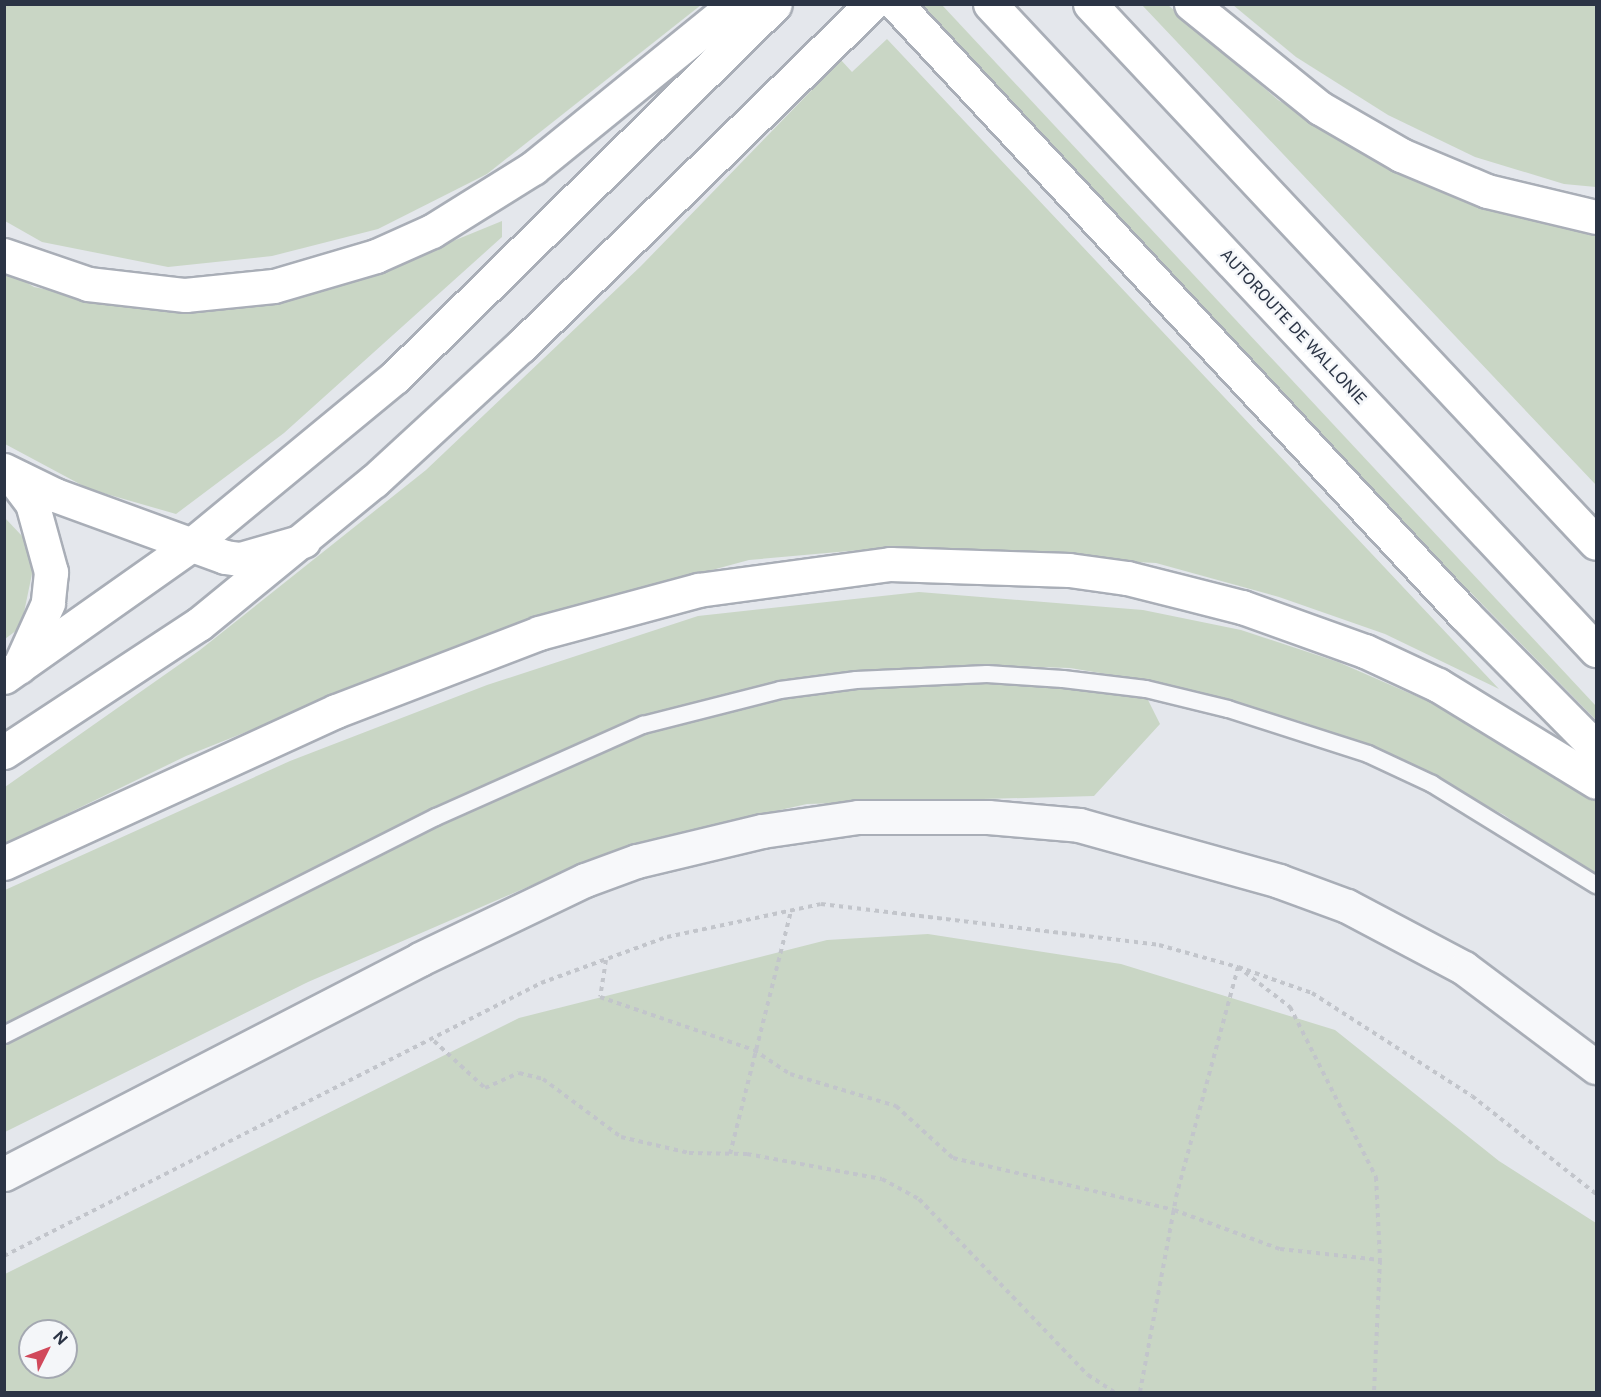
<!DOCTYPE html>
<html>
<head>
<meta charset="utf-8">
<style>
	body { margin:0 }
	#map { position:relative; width:1601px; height:1397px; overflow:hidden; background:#e4e7ec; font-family:"Public Sans",sans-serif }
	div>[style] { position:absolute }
	.green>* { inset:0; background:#c9d6c5 }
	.path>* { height:4px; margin-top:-2px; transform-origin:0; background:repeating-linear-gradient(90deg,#c2c5cb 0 4.5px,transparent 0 9px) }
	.roads { filter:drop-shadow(2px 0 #a9aeb7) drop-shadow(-2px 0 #a9aeb7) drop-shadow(0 2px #a9aeb7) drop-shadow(0 -2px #a9aeb7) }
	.lane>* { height:16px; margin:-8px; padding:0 8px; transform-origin:8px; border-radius:8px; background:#f7f8fa }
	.street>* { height:33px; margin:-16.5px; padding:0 16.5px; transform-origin:16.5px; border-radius:16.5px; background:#f7f8fa }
	.primary>* { height:33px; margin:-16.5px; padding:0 16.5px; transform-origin:16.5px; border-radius:16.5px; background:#fff }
	.highway>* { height:33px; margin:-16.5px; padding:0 16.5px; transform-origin:16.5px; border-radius:16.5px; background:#fff }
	span { translate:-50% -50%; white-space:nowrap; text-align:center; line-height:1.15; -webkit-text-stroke:4.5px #f4f6f9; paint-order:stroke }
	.street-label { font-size:16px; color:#2b3445 }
	.frame { position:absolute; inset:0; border:6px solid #2b3445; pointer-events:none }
	.north { position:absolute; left:18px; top:1319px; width:60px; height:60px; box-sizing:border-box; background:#f4f6f9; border:2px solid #a4a8b1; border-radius:50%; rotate:48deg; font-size:16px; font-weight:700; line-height:24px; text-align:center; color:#2b3445 }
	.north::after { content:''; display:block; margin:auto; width:21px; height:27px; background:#d1495b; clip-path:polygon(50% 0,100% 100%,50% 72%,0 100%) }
</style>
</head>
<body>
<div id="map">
	<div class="green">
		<i style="clip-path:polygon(5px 4px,701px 4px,701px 5px,487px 174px,378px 229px,272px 256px,168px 267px,42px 242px,5px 221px)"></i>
		<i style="clip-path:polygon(924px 5px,942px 5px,1596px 706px,1596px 720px,1357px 477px,920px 8px)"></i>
		<i style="clip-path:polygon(1142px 5px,1168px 5px,1278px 100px,1425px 184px,1547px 224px,1596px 229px,1596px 485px)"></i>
		<i style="clip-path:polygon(1233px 5px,1596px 5px,1596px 187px,1564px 184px,1475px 157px,1388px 115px,1296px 57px)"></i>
		<i style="clip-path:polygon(887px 39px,1499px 689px,1385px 634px,1279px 597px,1156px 563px,872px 549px,749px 560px,520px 622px,186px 756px,5px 844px,5px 787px,200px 650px,426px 470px,641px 266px,841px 60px,852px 72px)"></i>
		<i style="clip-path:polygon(502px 221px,502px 237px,284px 433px,176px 514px,89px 489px,5px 444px,4px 269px,34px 287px,137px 308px,239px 308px,348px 284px)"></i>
		<i style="clip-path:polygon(5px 518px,23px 537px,33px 569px,21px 627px,5px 639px)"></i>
		<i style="clip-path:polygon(919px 592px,1143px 610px,1241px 630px,1338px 662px,1441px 707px,1596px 801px,1596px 879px,1504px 815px,1398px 759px,1306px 723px,1172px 685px,1070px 668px,981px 665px,894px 670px,1147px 698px,1160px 724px,1094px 796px,807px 804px,690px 830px,583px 863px,308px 982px,5px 1132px,5px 890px,290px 761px,487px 685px,698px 616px)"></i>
		<i style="clip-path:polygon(evenodd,928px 934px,1121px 964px,1335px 1030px,1499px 1161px,1596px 1223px,1596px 1392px,5px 1392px,5px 1274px,519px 1018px,827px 940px,928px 934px,30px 1331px,66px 1331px,66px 1367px,30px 1367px,30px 1331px)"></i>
	</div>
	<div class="path">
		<i style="left:606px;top:960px;width:37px;rotate:99deg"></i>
		<i style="left:600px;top:997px;width:163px;rotate:19deg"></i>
		<i style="left:754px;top:1050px;width:43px;rotate:33.7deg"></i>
		<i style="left:790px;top:1074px;width:111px;rotate:16.8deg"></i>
		<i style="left:896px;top:1106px;width:77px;rotate:42.4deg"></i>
		<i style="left:953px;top:1158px;width:227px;rotate:13.2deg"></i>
		<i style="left:1174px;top:1210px;width:113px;rotate:20.2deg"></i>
		<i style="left:1280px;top:1249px;width:101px;rotate:6.3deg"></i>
		<i style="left:434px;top:1041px;width:69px;rotate:42.7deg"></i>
		<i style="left:485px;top:1088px;width:37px;rotate:-24deg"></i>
		<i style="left:519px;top:1073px;width:25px;rotate:14deg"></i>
		<i style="left:543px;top:1079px;width:97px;rotate:36.6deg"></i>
		<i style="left:621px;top:1137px;width:70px;rotate:13.2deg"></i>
		<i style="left:689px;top:1153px;width:58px;rotate:1deg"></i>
		<i style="left:747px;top:1154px;width:137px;rotate:10.5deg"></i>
		<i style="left:882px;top:1179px;width:42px;rotate:28.4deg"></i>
		<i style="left:919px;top:1199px;width:244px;rotate:46.2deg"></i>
		<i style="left:1088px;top:1375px;width:31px;rotate:33deg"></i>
		<i style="left:730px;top:1154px;width:251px;rotate:-75.9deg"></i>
		<i style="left:4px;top:1256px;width:602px;rotate:-26.95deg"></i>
		<i style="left:541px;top:983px;width:134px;rotate:-20.1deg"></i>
		<i style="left:667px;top:937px;width:157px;rotate:-12.1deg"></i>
		<i style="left:821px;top:904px;width:340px;rotate:6.9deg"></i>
		<i style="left:1159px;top:945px;width:82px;rotate:15.6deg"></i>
		<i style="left:1238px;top:967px;width:66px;rotate:37.6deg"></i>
		<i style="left:1290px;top:1007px;width:191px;rotate:63.2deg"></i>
		<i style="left:1376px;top:1177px;width:83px;rotate:87.2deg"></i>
		<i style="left:1380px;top:1260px;width:132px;rotate:92.6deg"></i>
		<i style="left:1140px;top:1392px;width:198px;rotate:-79.5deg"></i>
		<i style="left:1176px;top:1197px;width:238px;rotate:-74.9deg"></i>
		<i style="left:1238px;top:967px;width:78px;rotate:19.4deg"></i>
		<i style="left:1312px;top:993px;width:190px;rotate:32.8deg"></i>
		<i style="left:1472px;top:1096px;width:158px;rotate:38.3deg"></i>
	</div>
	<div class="roads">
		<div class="lane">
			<i style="left:4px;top:1035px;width:484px;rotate:-26.8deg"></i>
			<i style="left:436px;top:817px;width:227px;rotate:-24deg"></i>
			<i style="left:643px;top:725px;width:141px;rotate:-14.3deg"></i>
			<i style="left:780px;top:690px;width:77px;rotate:-7.5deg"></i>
			<i style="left:856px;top:680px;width:131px;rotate:-2.6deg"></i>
			<i style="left:987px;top:674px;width:76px;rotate:3.8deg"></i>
			<i style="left:1063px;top:679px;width:84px;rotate:6.9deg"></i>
			<i style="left:1146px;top:689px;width:84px;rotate:13.7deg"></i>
			<i style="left:1228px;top:709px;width:147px;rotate:17.8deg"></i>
			<i style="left:1368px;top:754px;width:71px;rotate:25.1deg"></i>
			<i style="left:1432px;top:784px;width:193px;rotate:31.6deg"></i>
		</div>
		<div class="street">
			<i style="left:4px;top:1174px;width:468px;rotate:-27.3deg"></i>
			<i style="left:420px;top:959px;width:183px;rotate:-25.6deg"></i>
			<i style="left:585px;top:880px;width:55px;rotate:-20.1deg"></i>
			<i style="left:637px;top:861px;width:129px;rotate:-13.5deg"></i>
			<i style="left:762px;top:831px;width:97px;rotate:-8.3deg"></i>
			<i style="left:858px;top:817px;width:130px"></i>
			<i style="left:988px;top:817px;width:91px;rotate:5deg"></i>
			<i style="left:1079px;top:825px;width:208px;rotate:15.6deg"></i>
			<i style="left:1279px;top:881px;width:72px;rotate:20.2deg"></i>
			<i style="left:1347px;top:906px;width:132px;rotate:27.9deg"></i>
			<i style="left:1464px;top:968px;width:165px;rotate:36.9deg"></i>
		</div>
		<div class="primary">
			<i style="left:4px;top:677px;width:228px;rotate:-35.2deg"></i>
			<i style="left:190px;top:546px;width:266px;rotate:-39.5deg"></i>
			<i style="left:395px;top:377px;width:532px;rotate:-44.47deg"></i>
			<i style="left:4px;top:752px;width:233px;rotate:-33.3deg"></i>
			<i style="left:199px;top:624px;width:226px;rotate:-39.3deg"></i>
			<i style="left:374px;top:481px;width:200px;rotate:-42.6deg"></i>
			<i style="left:521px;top:346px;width:490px;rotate:-44.3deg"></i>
		</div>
		<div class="highway">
			<i style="left:896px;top:4px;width:834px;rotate:47.04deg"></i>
			<i style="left:1464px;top:614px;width:188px;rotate:45.4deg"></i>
			<i style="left:990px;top:4px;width:886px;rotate:46.83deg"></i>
			<i style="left:1090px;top:4px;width:739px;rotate:46.81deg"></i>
			<i style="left:1191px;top:4px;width:166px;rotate:38.9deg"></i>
			<i style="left:1320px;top:108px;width:94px;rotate:30.1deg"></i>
			<i style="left:1401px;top:155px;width:93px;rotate:22.7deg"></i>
			<i style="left:1487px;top:191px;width:112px;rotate:13.4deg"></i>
			<i style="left:4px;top:255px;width:89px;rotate:19deg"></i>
			<i style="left:88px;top:284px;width:98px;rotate:6.5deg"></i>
			<i style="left:185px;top:295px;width:89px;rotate:-5.8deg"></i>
			<i style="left:274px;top:286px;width:106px;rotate:-16.4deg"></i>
			<i style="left:376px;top:256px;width:61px;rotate:-24.1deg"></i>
			<i style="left:432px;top:231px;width:119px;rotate:-32deg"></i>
			<i style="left:533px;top:168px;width:260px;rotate:-39.1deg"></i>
			<i style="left:4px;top:470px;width:57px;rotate:26.1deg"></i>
			<i style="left:55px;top:495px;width:181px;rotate:20deg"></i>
			<i style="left:225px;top:557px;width:15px;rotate:8deg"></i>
			<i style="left:240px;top:559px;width:66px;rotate:-15.9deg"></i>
			<i style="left:10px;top:474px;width:36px;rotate:53deg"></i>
			<i style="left:32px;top:503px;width:72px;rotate:74.6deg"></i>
			<i style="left:51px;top:572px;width:31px;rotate:96deg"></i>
			<i style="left:48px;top:603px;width:70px;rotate:114.4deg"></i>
			<i style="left:4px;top:863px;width:365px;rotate:-24.6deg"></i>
			<i style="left:336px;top:711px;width:217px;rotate:-21deg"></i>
			<i style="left:539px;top:633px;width:165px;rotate:-15.1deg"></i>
			<i style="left:698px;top:590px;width:194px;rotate:-7.7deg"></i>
			<i style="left:890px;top:564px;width:179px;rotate:1.9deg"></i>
			<i style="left:1069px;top:570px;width:59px;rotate:7.9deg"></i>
			<i style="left:1127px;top:578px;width:119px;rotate:14.2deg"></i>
			<i style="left:1242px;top:607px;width:131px;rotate:19.7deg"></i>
			<i style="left:1365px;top:651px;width:81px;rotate:25deg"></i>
			<i style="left:1438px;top:685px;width:185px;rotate:31.5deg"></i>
		</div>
	</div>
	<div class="street-label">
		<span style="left:1293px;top:327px;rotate:47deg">AUTOROUTE DE WALLONIE</span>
	</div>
	<div class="frame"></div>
	<div class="north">N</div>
</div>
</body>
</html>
